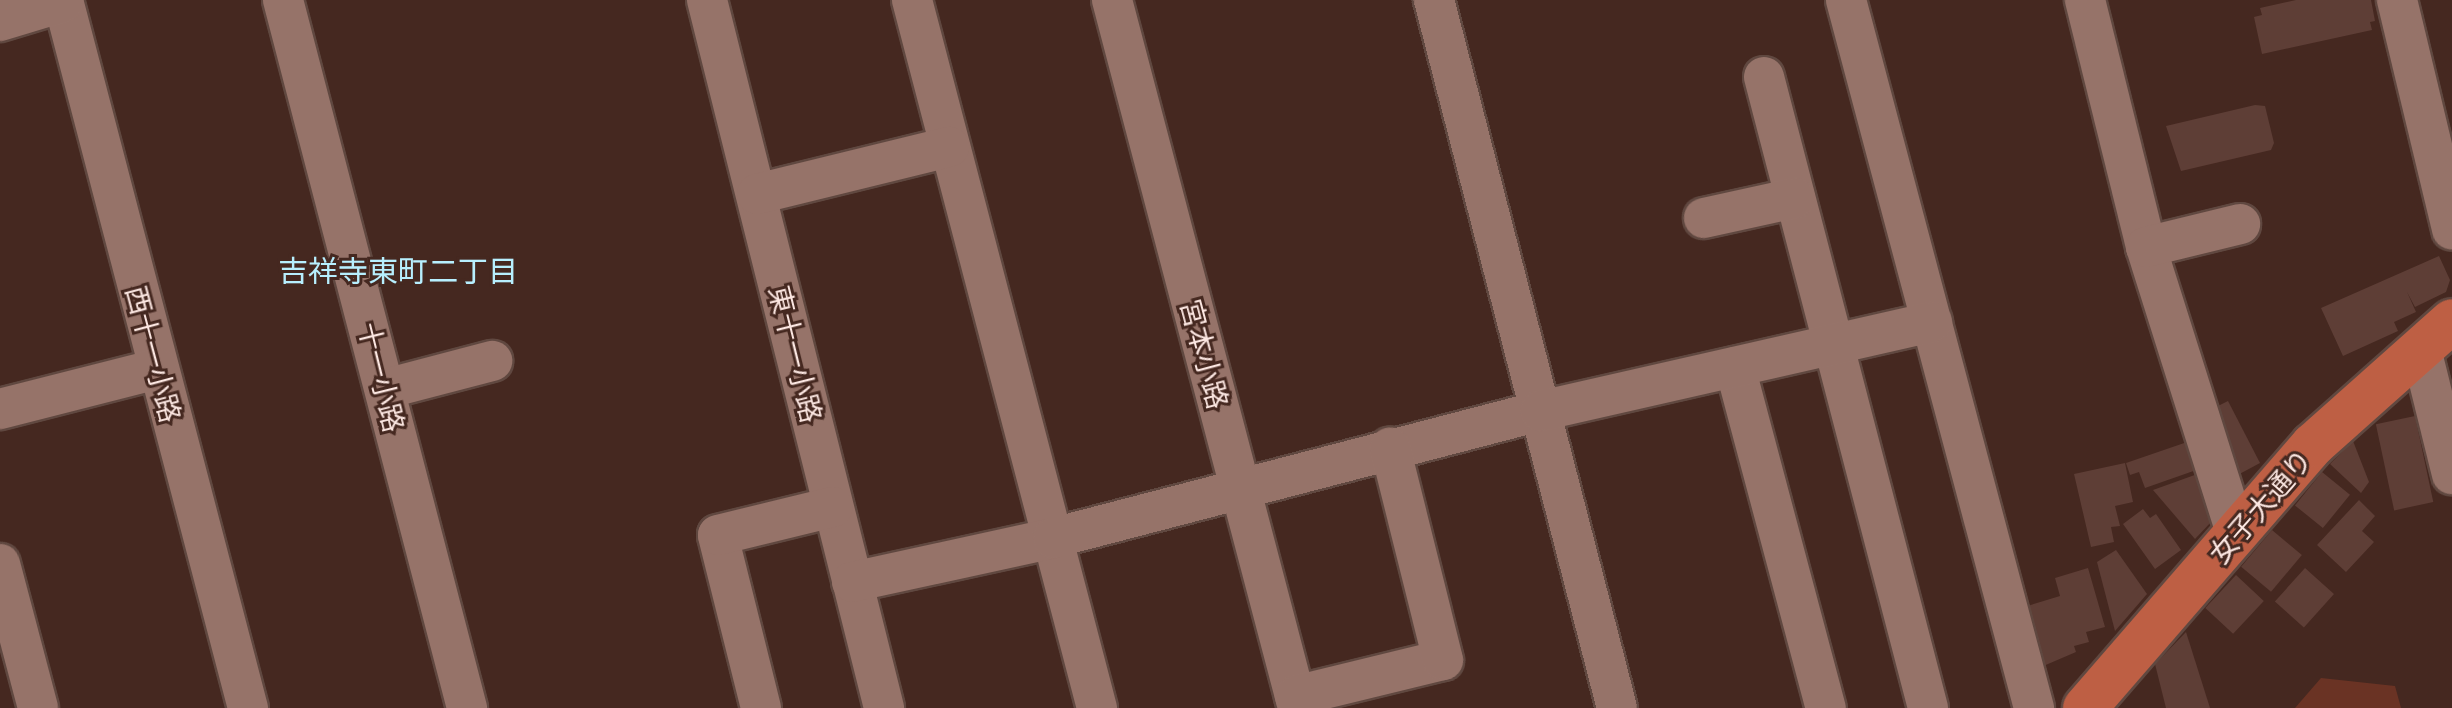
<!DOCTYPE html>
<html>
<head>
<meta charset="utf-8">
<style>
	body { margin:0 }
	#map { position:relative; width:2452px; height:708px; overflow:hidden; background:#452820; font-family:"Noto Serif","Noto Sans JP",serif }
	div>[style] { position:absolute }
	.green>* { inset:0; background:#6a3324 }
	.building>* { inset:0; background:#5e3e36; transform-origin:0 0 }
	.roads { filter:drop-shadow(2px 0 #604840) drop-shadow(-2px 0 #604840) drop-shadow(0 2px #604840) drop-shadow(0 -2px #604840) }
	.minor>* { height:40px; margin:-20px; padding:0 20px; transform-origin:20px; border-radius:20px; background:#967369 }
	.major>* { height:44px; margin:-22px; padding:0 22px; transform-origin:22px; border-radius:22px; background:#be5f44 }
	span { translate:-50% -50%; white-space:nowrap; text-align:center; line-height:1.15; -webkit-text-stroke:6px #452820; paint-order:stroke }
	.street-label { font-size:28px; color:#fbe6e1 }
	.neighbourhood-label { font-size:30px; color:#b7effe }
</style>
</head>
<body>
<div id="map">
	<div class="green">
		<i style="clip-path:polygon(2321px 678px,2395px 686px,2401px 708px,2295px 708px)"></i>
	</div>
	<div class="building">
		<i style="clip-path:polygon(2296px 0,2371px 0,2375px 21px,2370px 22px,2372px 30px,2262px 54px,2254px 17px,2262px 15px,2260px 8px)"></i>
		<i style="clip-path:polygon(2255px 105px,2265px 106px,2274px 143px,2271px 150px,2181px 171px,2166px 126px)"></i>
		<i style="clip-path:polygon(2439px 256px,2450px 280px,2446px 292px,2415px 307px,2407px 292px,2416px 312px,2394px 322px,2398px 331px,2343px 356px,2321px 308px)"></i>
		<i style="clip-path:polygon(2228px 401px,2260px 463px,2232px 478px,2208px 411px)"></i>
		<i style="left:2415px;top:416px;width:88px;height:40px;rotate:78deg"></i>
		<i style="clip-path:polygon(2193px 440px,2202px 468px,2145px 488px,2139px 472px,2130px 475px,2126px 463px)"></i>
		<i style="clip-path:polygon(2353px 441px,2369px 482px,2361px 493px,2330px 464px)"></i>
		<i style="clip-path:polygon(2125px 463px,2133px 502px,2115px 506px,2120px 526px,2111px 527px,2114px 542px,2091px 547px,2074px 474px)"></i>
		<i style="clip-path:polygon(2203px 472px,2213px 520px,2195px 539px,2153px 490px)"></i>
		<i style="left:2322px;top:472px;width:36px;height:43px;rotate:39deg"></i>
		<i style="clip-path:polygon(2359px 500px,2375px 516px,2362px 531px,2374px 542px,2346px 572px,2317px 545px)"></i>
		<i style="clip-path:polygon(2143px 509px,2150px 518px,2156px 514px,2181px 550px,2155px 569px,2123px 524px)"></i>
		<i style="left:2272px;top:530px;width:39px;height:48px;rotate:40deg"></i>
		<i style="clip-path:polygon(2116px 550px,2147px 594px,2115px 631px,2097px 562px)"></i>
		<i style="clip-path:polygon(2088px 568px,2105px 627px,2086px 632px,2089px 642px,2074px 646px,2076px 652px,2041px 667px,2024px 607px,2060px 596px,2055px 578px)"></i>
		<i style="left:2305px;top:568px;width:39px;height:45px;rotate:42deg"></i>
		<i style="left:2236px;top:575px;width:38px;height:45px;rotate:43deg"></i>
		<i style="clip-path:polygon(2186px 632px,2210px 708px,2166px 708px,2155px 664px)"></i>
	</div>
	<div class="roads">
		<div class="minor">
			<i style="left:63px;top:0;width:732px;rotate:75.36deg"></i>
			<i style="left:283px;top:0;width:732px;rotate:75.43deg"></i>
			<i style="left:707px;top:0;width:730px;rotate:75.96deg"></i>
			<i style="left:912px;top:0;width:732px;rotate:75.36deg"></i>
			<i style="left:1112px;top:0;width:732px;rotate:75.28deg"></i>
			<i style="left:1434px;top:0;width:731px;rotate:75.51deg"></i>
			<i style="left:1846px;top:0;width:733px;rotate:75.13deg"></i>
			<i style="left:2085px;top:0;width:254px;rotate:76.1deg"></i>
			<i style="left:2146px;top:247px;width:300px;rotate:72.5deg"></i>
			<i style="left:2397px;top:0;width:236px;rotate:76.5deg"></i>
			<i style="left:0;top:21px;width:66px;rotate:-16.8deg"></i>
			<i style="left:1764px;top:77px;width:652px;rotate:75.43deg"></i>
			<i style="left:757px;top:194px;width:198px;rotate:-13.8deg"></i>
			<i style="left:1704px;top:218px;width:93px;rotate:-12.4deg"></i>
			<i style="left:2146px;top:247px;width:97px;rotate:-13.7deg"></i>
			<i style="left:2421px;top:349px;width:129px;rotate:76.1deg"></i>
			<i style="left:1735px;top:367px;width:353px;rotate:75.1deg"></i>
			<i style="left:385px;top:389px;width:111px;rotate:-14.7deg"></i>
			<i style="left:0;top:409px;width:162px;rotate:-14.3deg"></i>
			<i style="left:0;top:564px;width:149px;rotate:75.2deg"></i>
			<i style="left:852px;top:582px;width:206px;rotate:-12.3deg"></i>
			<i style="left:1053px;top:538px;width:503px;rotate:-14.62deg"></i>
			<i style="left:1540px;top:411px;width:402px;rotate:-12.8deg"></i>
			<i style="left:1295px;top:696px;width:152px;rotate:-13.7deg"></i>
			<i style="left:1443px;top:660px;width:219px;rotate:-104deg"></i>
			<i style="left:761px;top:708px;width:178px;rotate:-104deg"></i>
			<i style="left:718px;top:535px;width:118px;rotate:-13.7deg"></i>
		</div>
		<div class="major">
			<i style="left:2085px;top:708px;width:348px;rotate:-49.1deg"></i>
			<i style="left:2313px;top:445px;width:186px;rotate:-41.7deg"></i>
		</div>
	</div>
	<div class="street-label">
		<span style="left:154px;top:354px;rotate:75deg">西十一小路</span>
		<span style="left:796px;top:354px;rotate:76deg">東十一小路</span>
		<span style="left:1205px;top:354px;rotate:75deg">宮本小路</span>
		<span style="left:382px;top:377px;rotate:76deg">十一小路</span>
		<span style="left:2260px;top:506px;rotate:-49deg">女子大通り</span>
	</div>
	<div class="neighbourhood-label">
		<span style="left:398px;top:271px">吉祥寺東町二丁目</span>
	</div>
</div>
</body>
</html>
